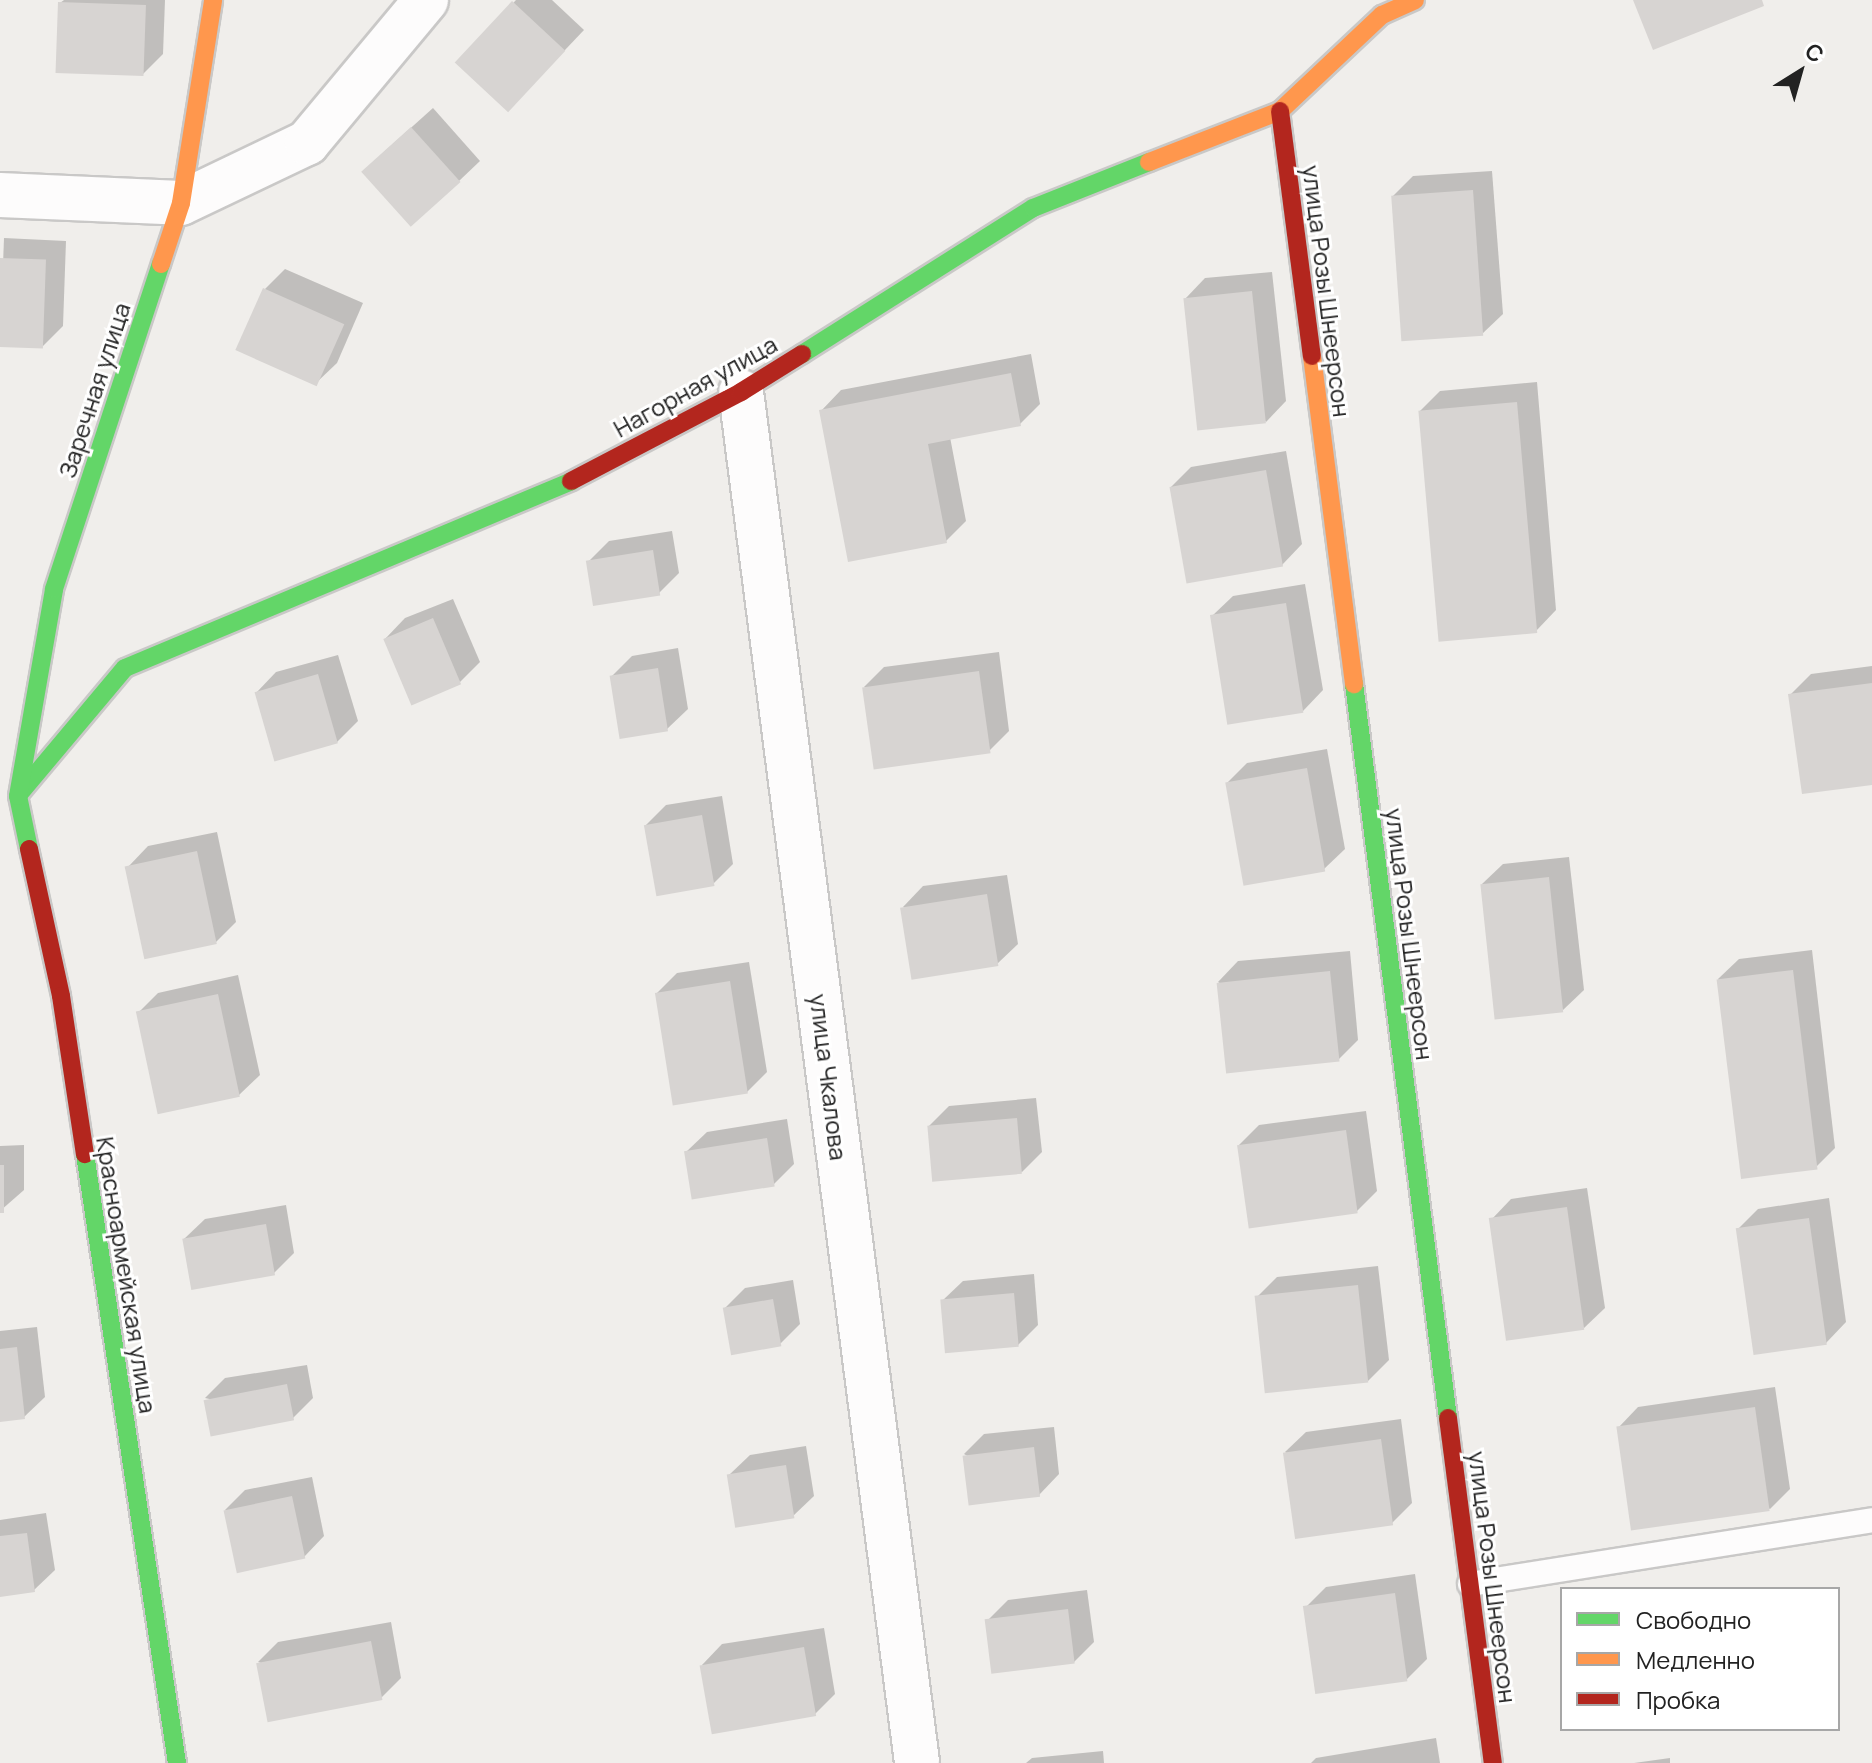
<!DOCTYPE html>
<html>
<head>
<meta charset="utf-8">
<style>
	body { margin:0 }
	#map { position:relative; width:1872px; height:1763px; overflow:hidden; background:#f0eeeb; font-family:Manrope,sans-serif }
	div>[style] { position:absolute }
	.shadow>* { inset:0; background:#0003 }
	.building>* { inset:0; background:#d7d4d2; transform-origin:0 0 }
	.roads { filter:drop-shadow(2px 0 #c9c8c7) drop-shadow(-2px 0 #c9c8c7) drop-shadow(0 2px #c9c8c7) drop-shadow(0 -2px #c9c8c7) }
	.lane>* { height:24px; margin:-12px; padding:0 12px; transform-origin:12px; border-radius:12px; background:#fdfcfc }
	.street>* { height:44px; margin:-22px; padding:0 22px; transform-origin:22px; border-radius:22px; background:#fdfcfc }
	.fast>* { height:18px; margin:-9px; padding:0 9px; transform-origin:9px; border-radius:9px; background:#63d668 }
	.slow>* { height:18px; margin:-9px; padding:0 9px; transform-origin:9px; border-radius:9px; background:#ff974d }
	.jam>* { height:18px; margin:-9px; padding:0 9px; transform-origin:9px; border-radius:9px; background:#b3261e }
	span { translate:-50% -50%; white-space:nowrap; text-align:center; line-height:1.15; -webkit-text-stroke:6px #fff; paint-order:stroke }
	.street-label { font-size:24px; color:#222 }
	.legend { position:absolute; left:1560px; top:1587px; width:280px; height:144px; box-sizing:border-box; background:#fff; border:2px solid #a7a7a7; margin:0; padding:10px 14px; list-style:none; font-size:24px; color:#222 }
	.legend li { display:flex; align-items:center; gap:16px; height:40px }
	.legend b { width:40px; border:2px solid #a7a7a7 }
	.north { position:absolute; left:1760px; top:32px; width:80px; height:80px; -webkit-text-stroke:6px #fff; paint-order:stroke; rotate:37deg; font-size:22px; font-weight:700; line-height:32px; text-align:center; color:#222 }
	.north::after { content:''; display:block; margin:auto; width:28px; height:36px; background:#222; clip-path:polygon(50% 0,100% 100%,50% 72%,0 100%) }
</style>
</head>
<body>
<div id="map">
	<div class="shadow">
		<i style="clip-path:polygon(64px 0,165px 0,163px 54px,143px 74px,60px 3px)"></i>
		<i style="clip-path:polygon(516px 0,552px 0,584px 30px,527px 90px,457px 62px)"></i>
		<i style="clip-path:polygon(433px 108px,480px 161px,459px 181px,384px 152px)"></i>
		<i style="clip-path:polygon(1492px 171px,1503px 314px,1482px 334px,1393px 196px,1413px 176px)"></i>
		<i style="clip-path:polygon(4px 238px,66px 241px,63px 326px,43px 346px,0 345px)"></i>
		<i style="clip-path:polygon(285px 269px,363px 303px,337px 363px,316px 383px,265px 289px)"></i>
		<i style="clip-path:polygon(1272px 272px,1286px 401px,1266px 422px,1185px 299px,1205px 278px)"></i>
		<i style="clip-path:polygon(1031px 354px,1040px 404px,1020px 424px,950px 437px,966px 521px,946px 541px,821px 411px,841px 390px)"></i>
		<i style="clip-path:polygon(1537px 382px,1556px 610px,1536px 631px,1420px 411px,1440px 391px)"></i>
		<i style="clip-path:polygon(1286px 451px,1302px 544px,1282px 565px,1171px 487px,1191px 467px)"></i>
		<i style="clip-path:polygon(672px 531px,679px 573px,659px 593px,589px 561px,609px 541px)"></i>
		<i style="clip-path:polygon(1305px 584px,1323px 690px,1303px 711px,1212px 616px,1233px 596px)"></i>
		<i style="clip-path:polygon(453px 599px,480px 662px,460px 682px,385px 639px,405px 618px)"></i>
		<i style="clip-path:polygon(678px 648px,688px 709px,667px 729px,612px 676px,632px 656px)"></i>
		<i style="clip-path:polygon(999px 652px,1009px 731px,989px 751px,864px 687px,884px 667px)"></i>
		<i style="clip-path:polygon(338px 655px,358px 721px,337px 742px,256px 693px,276px 672px)"></i>
		<i style="clip-path:polygon(1872px 666px,1872px 783px,1790px 695px,1811px 674px)"></i>
		<i style="clip-path:polygon(1327px 749px,1345px 849px,1324px 869px,1227px 783px,1247px 763px)"></i>
		<i style="clip-path:polygon(722px 796px,733px 864px,713px 884px,646px 825px,666px 805px)"></i>
		<i style="clip-path:polygon(217px 832px,236px 922px,216px 942px,128px 867px,148px 846px)"></i>
		<i style="clip-path:polygon(1569px 857px,1584px 990px,1563px 1010px,1482px 884px,1503px 864px)"></i>
		<i style="clip-path:polygon(1007px 875px,1018px 944px,997px 964px,903px 907px,923px 886px)"></i>
		<i style="clip-path:polygon(1812px 950px,1835px 1148px,1815px 1168px,1718px 979px,1739px 959px)"></i>
		<i style="clip-path:polygon(1350px 951px,1358px 1040px,1338px 1060px,1218px 982px,1238px 961px)"></i>
		<i style="clip-path:polygon(749px 962px,767px 1072px,747px 1092px,657px 993px,677px 973px)"></i>
		<i style="clip-path:polygon(238px 975px,260px 1075px,239px 1095px,138px 1013px,158px 993px)"></i>
		<i style="clip-path:polygon(1036px 1098px,1042px 1152px,1022px 1172px,929px 1126px,949px 1106px)"></i>
		<i style="clip-path:polygon(1366px 1111px,1377px 1191px,1357px 1211px,1239px 1145px,1259px 1125px)"></i>
		<i style="clip-path:polygon(787px 1119px,794px 1164px,774px 1184px,686px 1152px,707px 1132px)"></i>
		<i style="clip-path:polygon(24px 1145px,24px 1190px,0 1211px,0 1146px)"></i>
		<i style="clip-path:polygon(1587px 1188px,1605px 1308px,1584px 1328px,1491px 1220px,1511px 1199px)"></i>
		<i style="clip-path:polygon(1829px 1198px,1846px 1322px,1826px 1343px,1738px 1229px,1758px 1209px)"></i>
		<i style="clip-path:polygon(286px 1205px,294px 1253px,274px 1273px,184px 1239px,205px 1219px)"></i>
		<i style="clip-path:polygon(1378px 1266px,1389px 1360px,1368px 1381px,1257px 1297px,1277px 1277px)"></i>
		<i style="clip-path:polygon(1034px 1274px,1038px 1325px,1018px 1345px,942px 1301px,963px 1281px)"></i>
		<i style="clip-path:polygon(793px 1280px,800px 1324px,780px 1344px,725px 1308px,745px 1288px)"></i>
		<i style="clip-path:polygon(37px 1327px,45px 1397px,24px 1417px,0 1420px,0 1331px)"></i>
		<i style="clip-path:polygon(307px 1365px,313px 1398px,293px 1418px,205px 1398px,225px 1378px)"></i>
		<i style="clip-path:polygon(1775px 1387px,1790px 1489px,1770px 1509px,1618px 1428px,1638px 1407px)"></i>
		<i style="clip-path:polygon(1401px 1419px,1412px 1503px,1392px 1523px,1285px 1452px,1306px 1432px)"></i>
		<i style="clip-path:polygon(1054px 1427px,1059px 1474px,1039px 1495px,964px 1454px,984px 1434px)"></i>
		<i style="clip-path:polygon(806px 1446px,814px 1496px,793px 1516px,729px 1475px,750px 1455px)"></i>
		<i style="clip-path:polygon(312px 1477px,324px 1536px,304px 1557px,225px 1510px,245px 1490px)"></i>
		<i style="clip-path:polygon(46px 1513px,55px 1570px,34px 1590px,0 1595px,0 1520px)"></i>
		<i style="clip-path:polygon(1415px 1574px,1427px 1659px,1407px 1679px,1306px 1607px,1326px 1587px)"></i>
		<i style="clip-path:polygon(1087px 1590px,1094px 1642px,1074px 1662px,987px 1621px,1008px 1600px)"></i>
		<i style="clip-path:polygon(391px 1622px,401px 1678px,381px 1698px,258px 1662px,278px 1642px)"></i>
		<i style="clip-path:polygon(824px 1628px,835px 1694px,815px 1714px,702px 1665px,722px 1644px)"></i>
		<i style="clip-path:polygon(1436px 1738px,1440px 1763px,1311px 1763px,1316px 1758px)"></i>
		<i style="clip-path:polygon(1103px 1751px,1104px 1763px,1026px 1763px,1032px 1758px)"></i>
		<i style="clip-path:polygon(1670px 1758px,1670px 1763px,1634px 1763px)"></i>
	</div>
	<div class="building">
		<i style="clip-path:polygon(1633px 0,1762px 0,1764px 6px,1653px 50px)"></i>
		<i style="left:512px;top:1px;width:73px;height:84px;rotate:43deg"></i>
		<i style="left:58px;top:2px;width:88px;height:71px;rotate:2deg"></i>
		<i style="left:411px;top:127px;width:74px;height:67px;rotate:48deg"></i>
		<i style="left:1473px;top:190px;width:146px;height:82px;rotate:86deg"></i>
		<i style="left:0;top:258px;width:46px;height:89px;rotate:2deg"></i>
		<i style="left:263px;top:288px;width:89px;height:68px;rotate:24deg"></i>
		<i style="left:1252px;top:291px;width:133px;height:69px;rotate:84deg"></i>
		<i style="clip-path:polygon(1011px 373px,1021px 426px,928px 444px,947px 543px,848px 562px,819px 410px)"></i>
		<i style="left:1517px;top:402px;width:232px;height:99px;rotate:85deg"></i>
		<i style="left:1266px;top:470px;width:98px;height:98px;rotate:80deg"></i>
		<i style="left:653px;top:550px;width:46px;height:68px;rotate:81deg"></i>
		<i style="left:1286px;top:603px;width:111px;height:77px;rotate:81deg"></i>
		<i style="left:433px;top:618px;width:72px;height:54px;rotate:67deg"></i>
		<i style="left:658px;top:668px;width:64px;height:49px;rotate:81deg"></i>
		<i style="left:979px;top:671px;width:83px;height:118px;rotate:82deg"></i>
		<i style="left:318px;top:674px;width:72px;height:66px;rotate:74deg"></i>
		<i style="clip-path:polygon(1872px 683px,1872px 785px,1802px 794px,1788px 694px)"></i>
		<i style="left:1307px;top:768px;width:105px;height:83px;rotate:80deg"></i>
		<i style="left:702px;top:815px;width:72px;height:59px;rotate:80deg"></i>
		<i style="left:197px;top:851px;width:95px;height:74px;rotate:78deg"></i>
		<i style="left:1549px;top:877px;width:136px;height:69px;rotate:84deg"></i>
		<i style="left:987px;top:894px;width:73px;height:88px;rotate:81deg"></i>
		<i style="left:1793px;top:970px;width:201px;height:77px;rotate:83deg"></i>
		<i style="left:1330px;top:971px;width:91px;height:114px;rotate:84deg"></i>
		<i style="left:730px;top:981px;width:114px;height:76px;rotate:81deg"></i>
		<i style="left:218px;top:994px;width:105px;height:84px;rotate:78deg"></i>
		<i style="left:1017px;top:1118px;width:56px;height:90px;rotate:85deg"></i>
		<i style="left:1346px;top:1130px;width:84px;height:110px;rotate:82deg"></i>
		<i style="left:767px;top:1138px;width:49px;height:84px;rotate:81deg"></i>
		<i style="left:0;top:1165px;width:4px;height:48px"></i>
		<i style="left:1567px;top:1207px;width:124px;height:79px;rotate:82deg"></i>
		<i style="left:1809px;top:1218px;width:128px;height:74px;rotate:82deg"></i>
		<i style="left:266px;top:1224px;width:52px;height:85px;rotate:80deg"></i>
		<i style="left:1358px;top:1285px;width:98px;height:104px;rotate:84deg"></i>
		<i style="left:1014px;top:1293px;width:54px;height:74px;rotate:85deg"></i>
		<i style="left:773px;top:1299px;width:48px;height:51px;rotate:80deg"></i>
		<i style="clip-path:polygon(17px 1347px,25px 1419px,0 1422px,0 1349px)"></i>
		<i style="left:287px;top:1384px;width:37px;height:85px;rotate:79deg"></i>
		<i style="left:1755px;top:1407px;width:105px;height:140px;rotate:82deg"></i>
		<i style="left:1381px;top:1439px;width:87px;height:99px;rotate:82deg"></i>
		<i style="left:1034px;top:1447px;width:50px;height:72px;rotate:83deg"></i>
		<i style="left:786px;top:1465px;width:54px;height:60px;rotate:81deg"></i>
		<i style="left:292px;top:1496px;width:64px;height:70px;rotate:78deg"></i>
		<i style="clip-path:polygon(27px 1533px,35px 1592px,0 1597px,0 1536px)"></i>
		<i style="left:1395px;top:1593px;width:89px;height:93px;rotate:82deg"></i>
		<i style="left:1068px;top:1609px;width:55px;height:84px;rotate:83deg"></i>
		<i style="left:371px;top:1641px;width:60px;height:117px;rotate:79deg"></i>
		<i style="left:804px;top:1647px;width:70px;height:106px;rotate:80deg"></i>
	</div>
	<div class="roads">
		<div class="lane">
			<i style="left:1470px;top:1584px;width:407px;rotate:-9deg"></i>
		</div>
		<div class="street">
			<i style="left:0;top:195px;width:181px;rotate:2.5deg"></i>
			<i style="left:181px;top:203px;width:140px;rotate:-25.5deg"></i>
			<i style="left:307px;top:143px;width:186px;rotate:-50.2deg"></i>
			<i style="left:741px;top:392px;width:1382px;rotate:82.68deg"></i>
		</div>
		<div class="fast">
			<i style="left:802px;top:354px;width:273px;rotate:-32.3deg"></i>
			<i style="left:1033px;top:208px;width:125px;rotate:-21.6deg"></i>
			<i style="left:1354px;top:684px;width:740px;rotate:82.7deg"></i>
			<i style="left:20px;top:793px;width:163px;rotate:-50deg"></i>
			<i style="left:125px;top:668px;width:484px;rotate:-22.7deg"></i>
			<i style="left:29px;top:849px;width:54px;rotate:-101.7deg"></i>
			<i style="left:18px;top:796px;width:210px;rotate:-80.1deg"></i>
			<i style="left:54px;top:589px;width:342px;rotate:-71.8deg"></i>
			<i style="left:85px;top:1154px;width:616px;rotate:81.41deg"></i>
		</div>
		<div class="slow">
			<i style="left:1149px;top:162px;width:141px;rotate:-21.3deg"></i>
			<i style="left:1280px;top:111px;width:140px;rotate:-43.3deg"></i>
			<i style="left:1382px;top:15px;width:36px;rotate:-24deg"></i>
			<i style="left:161px;top:264px;width:64px;rotate:-71.8deg"></i>
			<i style="left:181px;top:203px;width:206px;rotate:-81deg"></i>
			<i style="left:1312px;top:356px;width:331px;rotate:82.7deg"></i>
		</div>
		<div class="jam">
			<i style="left:1280px;top:111px;width:247px;rotate:82.6deg"></i>
			<i style="left:571px;top:481px;width:192px;rotate:-27.6deg"></i>
			<i style="left:741px;top:392px;width:72px;rotate:-31.9deg"></i>
			<i style="left:29px;top:849px;width:150px;rotate:77.7deg"></i>
			<i style="left:61px;top:996px;width:160px;rotate:81.4deg"></i>
			<i style="left:1448px;top:1418px;width:348px;rotate:82.6deg"></i>
		</div>
	</div>
	<div class="street-label">
		<span style="left:1327px;top:291px;rotate:83deg">улица Розы Шнеерсон</span>
		<span style="left:695px;top:386px;rotate:-29deg">Нагорная улица</span>
		<span style="left:94px;top:390px;rotate:-72deg">Заречная улица</span>
		<span style="left:1410px;top:934px;rotate:83deg">улица Розы Шнеерсон</span>
		<span style="left:829px;top:1077px;rotate:83deg">улица Чкалова</span>
		<span style="left:127px;top:1275px;rotate:81deg">Красноармейская улица</span>
		<span style="left:1493px;top:1577px;rotate:83deg">улица Розы Шнеерсон</span>
	</div>
	<ul class="legend">
	<li><b style="height:10px;background:#63d668"></b>Свободно</li>
	<li><b style="height:10px;background:#ff974d"></b>Медленно</li>
	<li><b style="height:10px;background:#b3261e"></b>Пробка</li>
	</ul>
	<div class="north">С</div>
</div>
</body>
</html>
